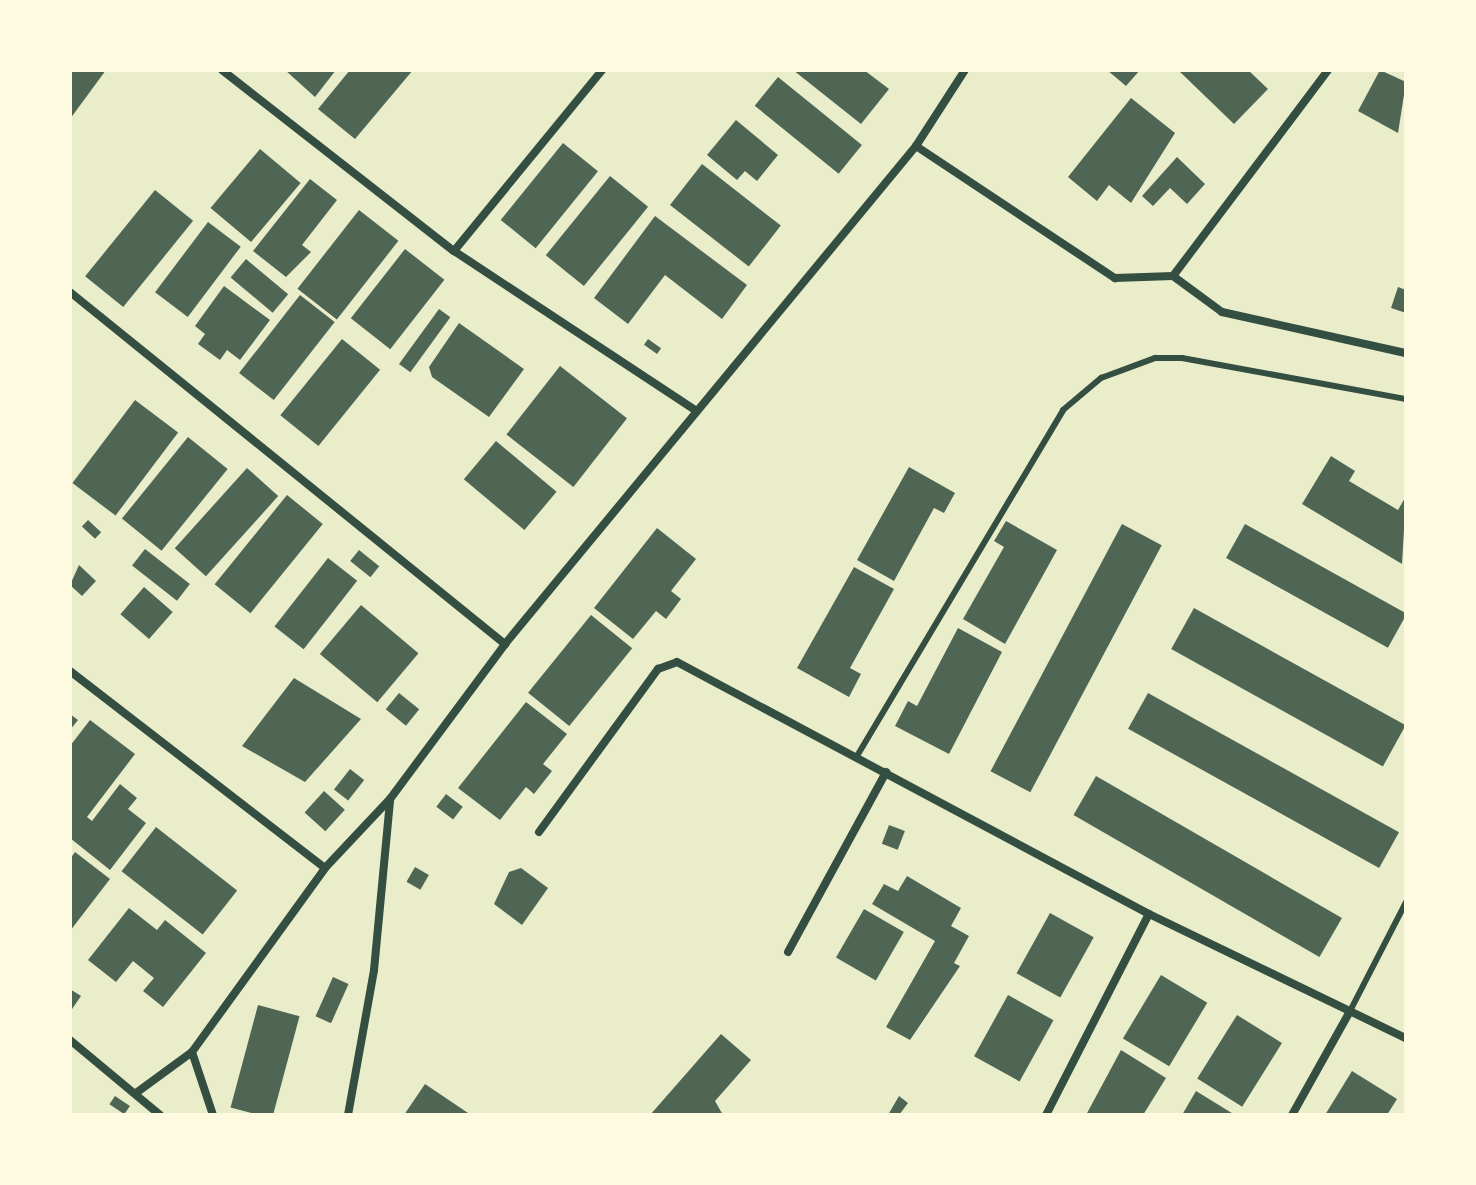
<!DOCTYPE html>
<html>
<head>
<meta charset="utf-8">
<style>
	body { margin:0 }
	#map { position:relative; width:1476px; height:1185px; overflow:hidden; background:#e9edc9; font-family:"DejaVu Sans",sans-serif }
	div>[style] { position:absolute }
	.building>* { inset:0; background:#4f6655; transform-origin:0 0 }
	.service>* { height:6px; margin:-3px; padding:0 3px; transform-origin:3px; border-radius:3px; background:#344e41 }
	.minor>* { height:8px; margin:-4px; padding:0 4px; transform-origin:4px; border-radius:4px; background:#344e41 }
	span { translate:-50% -50%; white-space:nowrap; text-align:center; line-height:1.15; -webkit-text-stroke:7px #fefae0; paint-order:stroke }
	.frame { position:absolute; inset:0; border:72px solid #fefae0; pointer-events:none }
</style>
</head>
<body>
<div id="map">
	<div class="building">
		<i style="clip-path:polygon(70px 70px,106px 70px,70px 119px)"></i>
		<i style="clip-path:polygon(285px 70px,336px 70px,315px 97px)"></i>
		<i style="clip-path:polygon(350px 70px,413px 70px,355px 139px,318px 109px)"></i>
		<i style="clip-path:polygon(793px 70px,864px 70px,889px 89px,861px 124px)"></i>
		<i style="clip-path:polygon(1107px 70px,1140px 70px,1126px 86px)"></i>
		<i style="clip-path:polygon(1178px 70px,1248px 70px,1268px 89px,1234px 124px)"></i>
		<i style="clip-path:polygon(1380px 70px,1406px 82px,1398px 133px,1358px 111px)"></i>
		<i style="left:778px;top:77px;width:108px;height:37px;rotate:39deg"></i>
		<i style="clip-path:polygon(1131px 98px,1175px 133px,1131px 203px,1109px 185px,1097px 201px,1068px 177px)"></i>
		<i style="clip-path:polygon(736px 120px,778px 155px,757px 181px,745px 171px,737px 180px,707px 155px)"></i>
		<i style="left:563px;top:143px;width:45px;height:99px;rotate:39deg"></i>
		<i style="left:260px;top:149px;width:53px;height:77px;rotate:40deg"></i>
		<i style="clip-path:polygon(1177px 157px,1205px 184px,1187px 204px,1170px 188px,1153px 206px,1142px 196px)"></i>
		<i style="left:702px;top:164px;width:100px;height:52px;rotate:38deg"></i>
		<i style="left:610px;top:176px;width:49px;height:102px;rotate:39deg"></i>
		<i style="clip-path:polygon(310px 179px,337px 200px,302px 245px,311px 252px,286px 277px,253px 251px)"></i>
		<i style="left:155px;top:190px;width:49px;height:111px;rotate:39deg"></i>
		<i style="left:359px;top:210px;width:50px;height:100px;rotate:38deg"></i>
		<i style="clip-path:polygon(655px 216px,747px 285px,722px 319px,665px 275px,628px 324px,594px 298px)"></i>
		<i style="left:208px;top:222px;width:41px;height:88px;rotate:37deg"></i>
		<i style="left:405px;top:249px;width:50px;height:88px;rotate:38deg"></i>
		<i style="left:246px;top:259px;width:55px;height:24px;rotate:40deg"></i>
		<i style="clip-path:polygon(224px 286px,270px 320px,240px 360px,227px 350px,220px 360px,198px 344px,205px 334px,195px 326px)"></i>
		<i style="clip-path:polygon(1398px 287px,1406px 290px,1406px 313px,1391px 308px)"></i>
		<i style="left:300px;top:295px;width:44px;height:99px;rotate:38deg"></i>
		<i style="left:439px;top:309px;width:14px;height:68px;rotate:36deg"></i>
		<i style="clip-path:polygon(459px 323px,524px 369px,489px 417px,432px 377px,429px 367px)"></i>
		<i style="left:342px;top:339px;width:49px;height:98px;rotate:39deg"></i>
		<i style="left:648px;top:339px;width:16px;height:7px;rotate:35deg"></i>
		<i style="left:560px;top:366px;width:85px;height:87px;rotate:38deg"></i>
		<i style="left:135px;top:400px;width:54px;height:104px;rotate:37deg"></i>
		<i style="left:188px;top:437px;width:51px;height:105px;rotate:39deg"></i>
		<i style="left:496px;top:441px;width:79px;height:50px;rotate:40deg"></i>
		<i style="clip-path:polygon(1331px 456px,1355px 471px,1349px 481px,1398px 510px,1406px 496px,1402px 564px,1302px 504px)"></i>
		<i style="clip-path:polygon(909px 467px,955px 493px,944px 513px,934px 508px,894px 581px,857px 560px)"></i>
		<i style="left:247px;top:468px;width:42px;height:108px;rotate:42deg"></i>
		<i style="left:287px;top:495px;width:46px;height:115px;rotate:39deg"></i>
		<i style="left:88px;top:520px;width:18px;height:9px;rotate:43deg"></i>
		<i style="clip-path:polygon(1006px 521px,1057px 550px,1005px 644px,963px 619px,1004px 547px,994px 541px)"></i>
		<i style="left:1122px;top:524px;width:45px;height:280px;rotate:28deg"></i>
		<i style="left:1245px;top:524px;width:185px;height:39px;rotate:29deg"></i>
		<i style="clip-path:polygon(657px 528px,696px 559px,671px 591px,681px 599px,666px 619px,656px 611px,633px 639px,594px 608px)"></i>
		<i style="left:145px;top:549px;width:57px;height:21px;rotate:38deg"></i>
		<i style="left:359px;top:550px;width:26px;height:14px;rotate:39deg"></i>
		<i style="left:328px;top:558px;width:37px;height:87px;rotate:38deg"></i>
		<i style="clip-path:polygon(79px 565px,96px 581px,82px 596px,70px 585px)"></i>
		<i style="clip-path:polygon(854px 567px,894px 589px,850px 668px,861px 674px,849px 697px,797px 668px)"></i>
		<i style="left:144px;top:587px;width:38px;height:36px;rotate:41deg"></i>
		<i style="left:361px;top:605px;width:75px;height:64px;rotate:40deg"></i>
		<i style="left:1194px;top:608px;width:242px;height:47px;rotate:29deg"></i>
		<i style="left:591px;top:615px;width:53px;height:100px;rotate:39deg"></i>
		<i style="clip-path:polygon(958px 628px,1002px 652px,949px 754px,895px 726px,908px 701px,917px 706px)"></i>
		<i style="clip-path:polygon(294px 678px,361px 719px,305px 782px,242px 746px)"></i>
		<i style="left:399px;top:693px;width:26px;height:21px;rotate:39deg"></i>
		<i style="left:1148px;top:693px;width:287px;height:41px;rotate:29deg"></i>
		<i style="clip-path:polygon(526px 702px,567px 734px,543px 764px,552px 771px,534px 794px,526px 787px,500px 820px,458px 788px)"></i>
		<i style="clip-path:polygon(70px 714px,78px 720px,70px 730px)"></i>
		<i style="clip-path:polygon(90px 720px,135px 754px,87px 817px,92px 821px,120px 784px,137px 798px,128px 809px,146px 823px,110px 870px,70px 838px,70px 746px)"></i>
		<i style="left:350px;top:769px;width:18px;height:26px;rotate:38deg"></i>
		<i style="left:1096px;top:776px;width:284px;height:45px;rotate:30deg"></i>
		<i style="left:324px;top:791px;width:28px;height:29px;rotate:42deg"></i>
		<i style="left:446px;top:794px;width:21px;height:16px;rotate:37deg"></i>
		<i style="left:889px;top:825px;width:17px;height:20px;rotate:21deg"></i>
		<i style="left:156px;top:827px;width:103px;height:56px;rotate:38deg"></i>
		<i style="clip-path:polygon(75px 852px,110px 879px,70px 931px,70px 859px)"></i>
		<i style="left:415px;top:867px;width:16px;height:17px;rotate:30deg"></i>
		<i style="clip-path:polygon(521px 868px,548px 888px,522px 925px,494px 904px,509px 872px)"></i>
		<i style="clip-path:polygon(907px 876px,961px 908px,951px 926px,969px 936px,954px 963px,960px 966px,910px 1040px,886px 1027px,935px 941px,872px 904px,884px 884px,898px 891px)"></i>
		<i style="clip-path:polygon(129px 908px,157px 930px,165px 920px,206px 953px,163px 1007px,143px 991px,154px 978px,133px 961px,116px 982px,88px 960px)"></i>
		<i style="left:864px;top:909px;width:46px;height:56px;rotate:30deg"></i>
		<i style="left:1050px;top:913px;width:50px;height:69px;rotate:29deg"></i>
		<i style="left:1161px;top:975px;width:54px;height:74px;rotate:31deg"></i>
		<i style="left:333px;top:977px;width:17px;height:43px;rotate:24deg"></i>
		<i style="clip-path:polygon(70px 989px,81px 996px,70px 1012px)"></i>
		<i style="left:1008px;top:995px;width:52px;height:70px;rotate:29deg"></i>
		<i style="left:258px;top:1005px;width:43px;height:106px;rotate:15deg"></i>
		<i style="left:1237px;top:1015px;width:53px;height:75px;rotate:32deg"></i>
		<i style="clip-path:polygon(721px 1034px,751px 1060px,715px 1101px,723px 1115px,650px 1115px)"></i>
		<i style="clip-path:polygon(1121px 1050px,1166px 1078px,1143px 1115px,1086px 1115px)"></i>
		<i style="clip-path:polygon(1352px 1071px,1397px 1099px,1387px 1115px,1325px 1115px)"></i>
		<i style="clip-path:polygon(425px 1084px,471px 1115px,404px 1115px)"></i>
		<i style="clip-path:polygon(1196px 1091px,1235px 1115px,1182px 1115px)"></i>
		<i style="left:115px;top:1096px;width:18px;height:10px;rotate:34deg"></i>
		<i style="clip-path:polygon(899px 1096px,908px 1103px,899px 1115px,888px 1115px)"></i>
	</div>
	<div class="service">
		<i style="left:857px;top:756px;width:403px;rotate:-59.2deg"></i>
		<i style="left:1063px;top:410px;width:50px;rotate:-40.1deg"></i>
		<i style="left:1101px;top:378px;width:58px;rotate:-20.3deg"></i>
		<i style="left:1155px;top:358px;width:27px"></i>
		<i style="left:1182px;top:358px;width:228px;rotate:10.4deg"></i>
		<i style="left:1349px;top:1013px;width:125px;rotate:-62.8deg"></i>
	</div>
	<div class="minor">
		<i style="left:222px;top:70px;width:294px;rotate:38deg"></i>
		<i style="left:454px;top:251px;width:289px;rotate:33.4deg"></i>
		<i style="left:916px;top:146px;width:239px;rotate:33.6deg"></i>
		<i style="left:1115px;top:278px;width:58px;rotate:-2deg"></i>
		<i style="left:1173px;top:276px;width:61px;rotate:36.3deg"></i>
		<i style="left:1222px;top:312px;width:189px;rotate:12.6deg"></i>
		<i style="left:454px;top:251px;width:234px;rotate:-50.7deg"></i>
		<i style="left:1173px;top:276px;width:258px;rotate:-53deg"></i>
		<i style="left:70px;top:292px;width:560px;rotate:38.98deg"></i>
		<i style="left:70px;top:671px;width:322px;rotate:37.7deg"></i>
		<i style="left:539px;top:832px;width:202px;rotate:-53.9deg"></i>
		<i style="left:658px;top:669px;width:20px;rotate:-20deg"></i>
		<i style="left:677px;top:662px;width:535px;rotate:28.1deg"></i>
		<i style="left:1149px;top:914px;width:285px;rotate:25.8deg"></i>
		<i style="left:788px;top:952px;width:205px;rotate:-61.4deg"></i>
		<i style="left:70px;top:1040px;width:117px;rotate:39.8deg"></i>
		<i style="left:192px;top:1052px;width:66px;rotate:71.6deg"></i>
		<i style="left:136px;top:1093px;width:69px;rotate:-36.2deg"></i>
		<i style="left:192px;top:1052px;width:227px;rotate:-54.1deg"></i>
		<i style="left:325px;top:868px;width:95px;rotate:-46.7deg"></i>
		<i style="left:390px;top:799px;width:193px;rotate:-53.4deg"></i>
		<i style="left:505px;top:644px;width:646px;rotate:-50.47deg"></i>
		<i style="left:916px;top:146px;width:90px;rotate:-57.2deg"></i>
		<i style="left:348px;top:1115px;width:147px;rotate:-79.8deg"></i>
		<i style="left:374px;top:970px;width:171px;rotate:-84.6deg"></i>
		<i style="left:1046px;top:1115px;width:226px;rotate:-62.9deg"></i>
		<i style="left:1292px;top:1115px;width:117px;rotate:-60.8deg"></i>
	</div>
	<div class="frame"></div>
</div>
</body>
</html>
